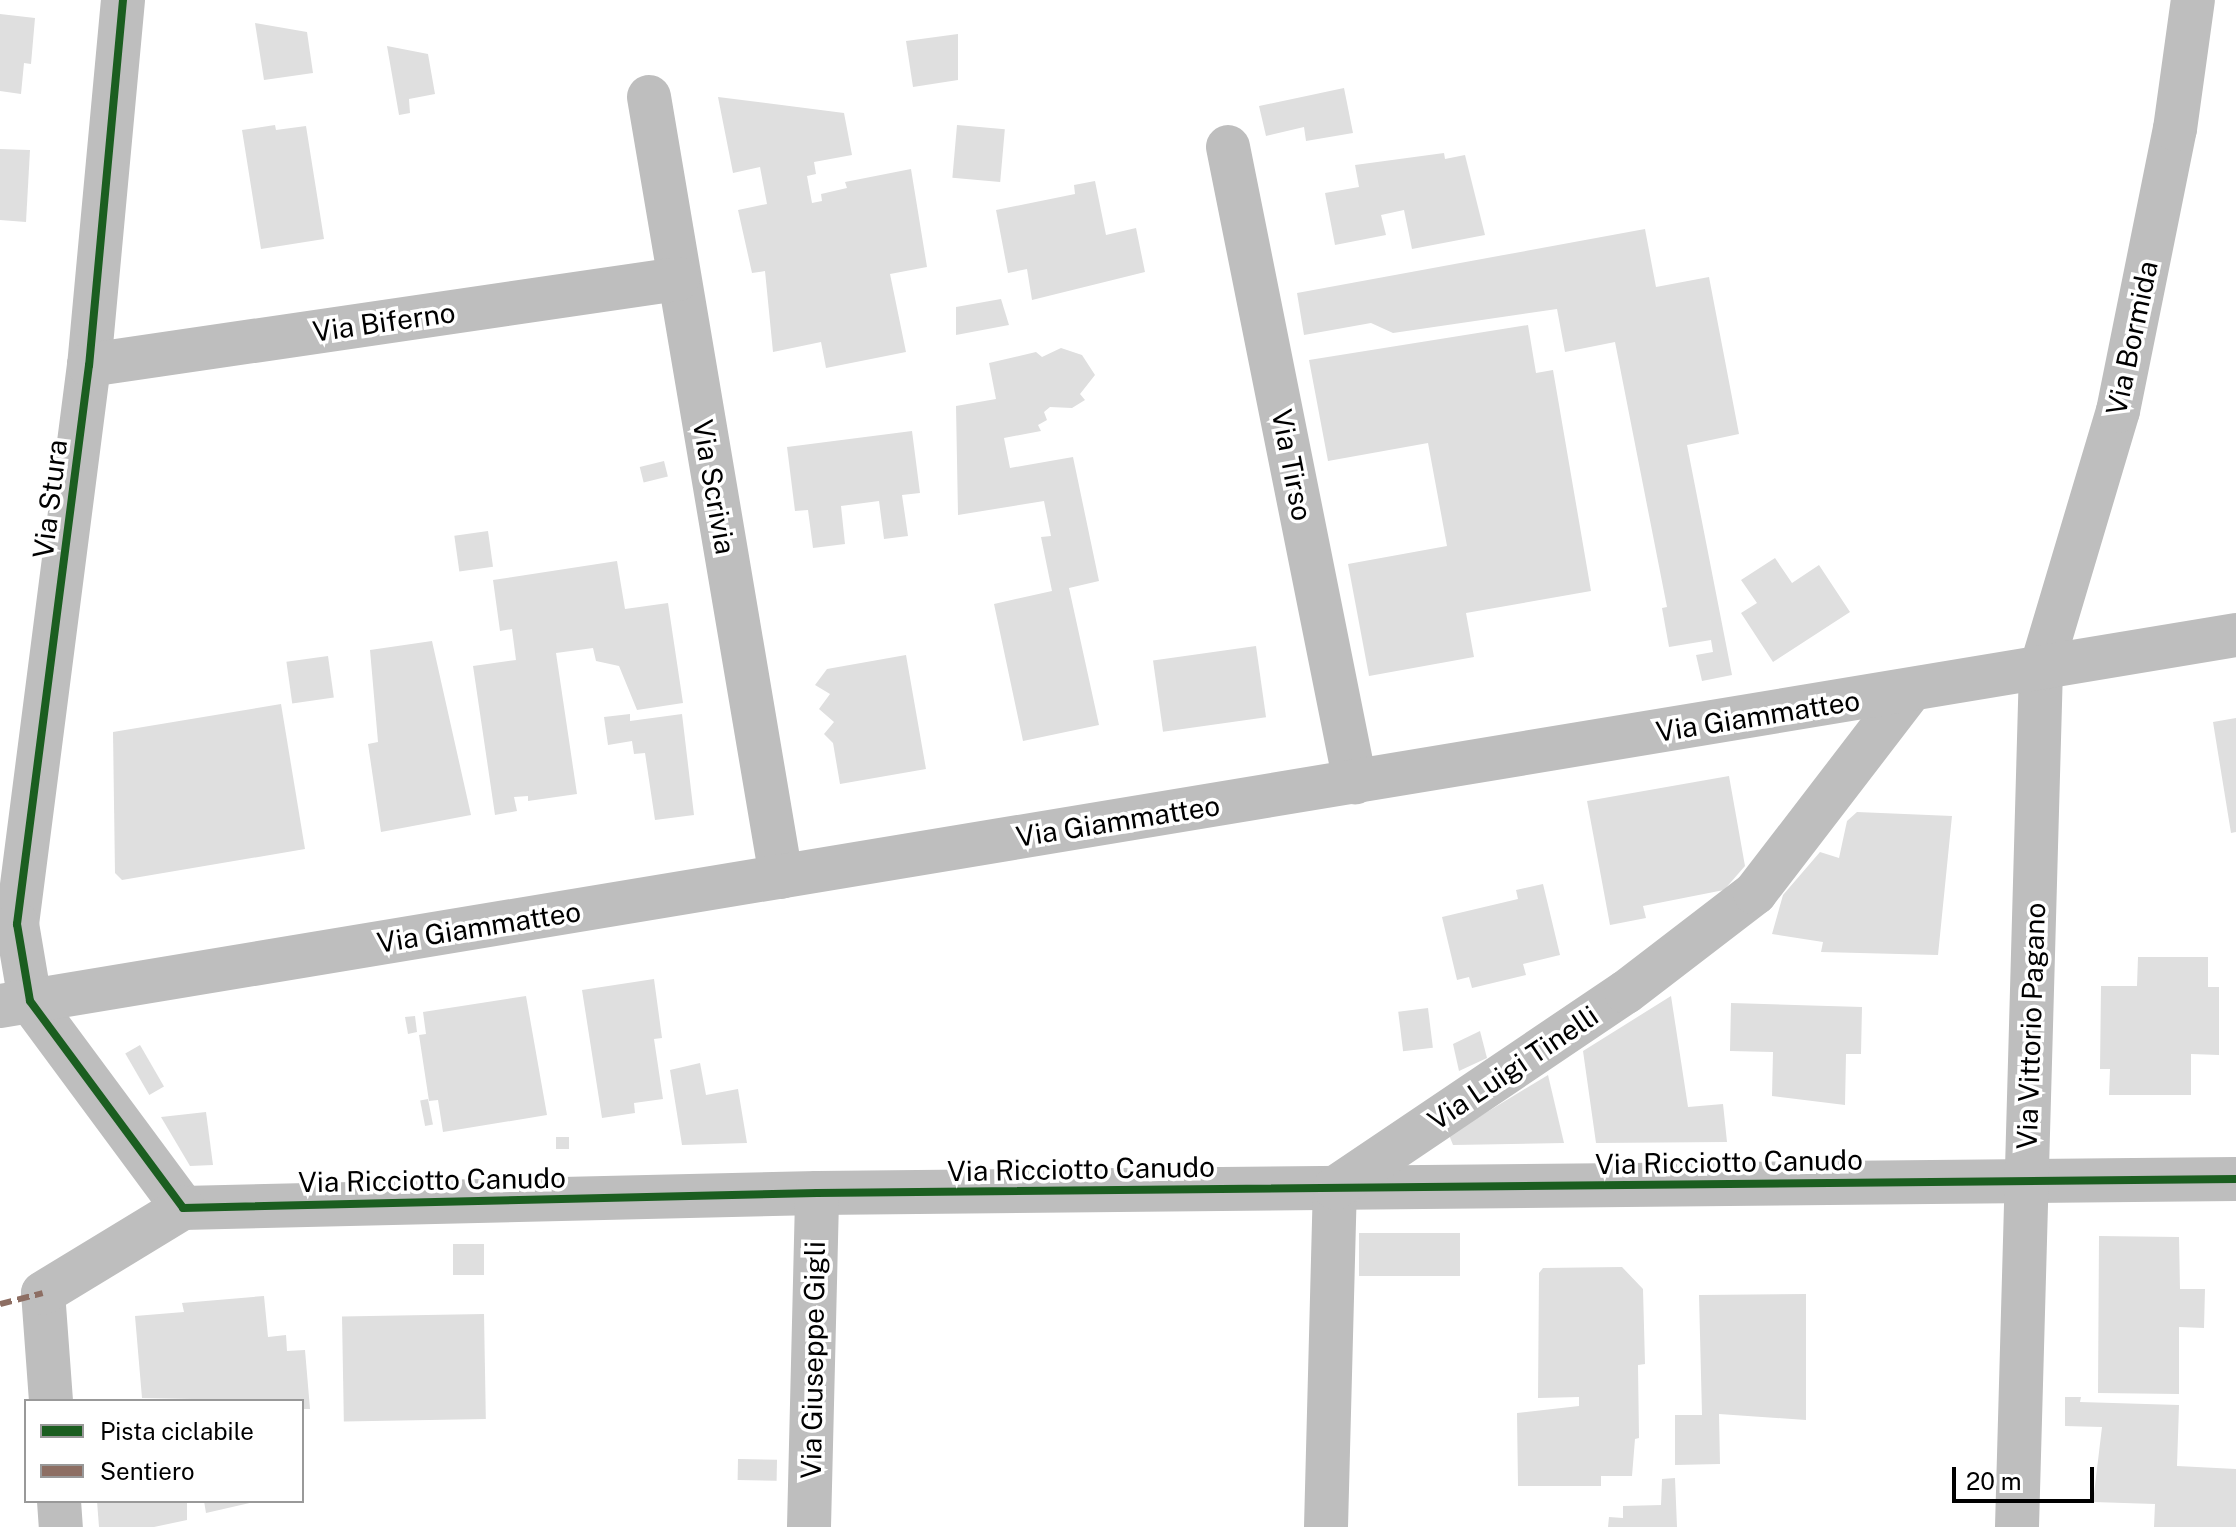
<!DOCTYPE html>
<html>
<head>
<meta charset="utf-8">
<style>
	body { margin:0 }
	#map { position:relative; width:2236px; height:1527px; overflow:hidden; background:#fff; font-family:"Public Sans",sans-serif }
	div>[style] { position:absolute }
	.building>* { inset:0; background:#dfdfdf; transform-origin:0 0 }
	.minor>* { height:44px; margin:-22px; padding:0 22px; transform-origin:22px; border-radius:22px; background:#bebebe }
	.tertiary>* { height:44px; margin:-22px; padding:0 22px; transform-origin:22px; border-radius:22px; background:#bebebe }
	.quiet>* { height:6px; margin-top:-3px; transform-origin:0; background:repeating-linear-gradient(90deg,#8d6e63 0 12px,transparent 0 18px) }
	.cycleway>* { height:8px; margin:-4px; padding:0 4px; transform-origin:4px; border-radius:4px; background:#1b5e20 }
	span { translate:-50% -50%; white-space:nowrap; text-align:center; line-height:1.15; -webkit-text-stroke:7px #fff; paint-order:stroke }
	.street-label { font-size:28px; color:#000 }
	.legend { position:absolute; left:24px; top:1399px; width:280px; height:104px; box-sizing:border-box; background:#fff; border:2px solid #999; margin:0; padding:10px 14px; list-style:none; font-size:24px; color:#000 }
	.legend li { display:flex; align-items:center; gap:16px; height:40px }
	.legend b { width:40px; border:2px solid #999 }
	.scale { position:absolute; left:1952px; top:1467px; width:142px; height:36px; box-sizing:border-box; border:4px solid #000; border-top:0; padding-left:10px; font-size:24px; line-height:28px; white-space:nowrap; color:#000; -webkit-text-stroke:6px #fff; paint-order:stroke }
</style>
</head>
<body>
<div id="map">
	<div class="building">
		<i style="clip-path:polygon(0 14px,35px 18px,31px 64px,24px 63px,21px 94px,0 91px)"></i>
		<i style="clip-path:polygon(255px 23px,307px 32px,313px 73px,264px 80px)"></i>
		<i style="clip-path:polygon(958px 34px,958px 80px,913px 87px,906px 41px)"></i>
		<i style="clip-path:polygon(387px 46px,428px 54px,435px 94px,409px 99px,410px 113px,399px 115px)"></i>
		<i style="clip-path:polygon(1344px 88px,1353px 133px,1306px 141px,1304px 127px,1266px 136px,1259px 106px)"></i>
		<i style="clip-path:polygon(718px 97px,844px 113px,852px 155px,814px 162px,816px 174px,807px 176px,812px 203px,822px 201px,821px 194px,847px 188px,845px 182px,911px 169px,927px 267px,890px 274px,906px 352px,826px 368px,821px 342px,773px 352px,765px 271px,752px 273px,738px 210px,767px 204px,760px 167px,733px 173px)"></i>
		<i style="clip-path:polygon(275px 125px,276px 130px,306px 126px,324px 239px,261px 249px,242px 130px)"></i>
		<i style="left:957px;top:125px;width:48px;height:53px;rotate:5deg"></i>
		<i style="clip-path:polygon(0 149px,30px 150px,26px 222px,0 220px)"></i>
		<i style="clip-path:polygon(1444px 153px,1445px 159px,1465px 155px,1485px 235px,1412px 249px,1404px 210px,1381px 215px,1386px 235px,1335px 245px,1325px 193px,1359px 187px,1355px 165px)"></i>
		<i style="clip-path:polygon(1095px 181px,1106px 235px,1136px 228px,1145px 272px,1032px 300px,1027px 269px,1008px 273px,996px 210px,1075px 194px,1074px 185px)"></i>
		<i style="clip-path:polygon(1645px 229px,1656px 287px,1709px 277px,1739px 434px,1687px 445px,1732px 675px,1702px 681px,1696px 655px,1713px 652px,1711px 640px,1669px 647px,1662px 608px,1667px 607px,1615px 342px,1565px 352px,1557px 309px,1393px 333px,1371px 323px,1304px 335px,1297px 293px)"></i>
		<i style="clip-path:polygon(1001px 299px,1009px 325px,956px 335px,956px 307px)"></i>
		<i style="clip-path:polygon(1528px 325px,1536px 373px,1553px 370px,1591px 591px,1466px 613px,1474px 657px,1369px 676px,1348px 564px,1447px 546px,1428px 443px,1328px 461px,1309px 360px)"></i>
		<i style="clip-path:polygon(1061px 348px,1082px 355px,1095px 375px,1080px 394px,1085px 400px,1072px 408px,1050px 407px,1044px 412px,1047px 420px,1038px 425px,1041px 431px,1004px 438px,1010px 468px,1073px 457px,1099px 581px,1069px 588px,1099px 725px,1023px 741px,994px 604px,1052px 591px,1041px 537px,1051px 536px,1044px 501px,958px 515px,956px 406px,996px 399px,989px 363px,1036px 352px,1042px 357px)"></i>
		<i style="clip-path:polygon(912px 431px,920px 493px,902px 495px,908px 536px,884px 539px,879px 501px,841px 506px,845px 544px,813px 548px,808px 510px,795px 511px,787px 447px)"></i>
		<i style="left:664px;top:461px;width:16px;height:25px;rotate:76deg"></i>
		<i style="left:488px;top:531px;width:36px;height:34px;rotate:82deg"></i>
		<i style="clip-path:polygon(1775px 558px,1792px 583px,1819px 565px,1850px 612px,1773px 662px,1741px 613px,1757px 603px,1741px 580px)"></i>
		<i style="clip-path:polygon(617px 561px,625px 609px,668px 603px,683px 703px,637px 710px,619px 666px,596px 661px,593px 648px,556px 653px,577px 794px,528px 801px,528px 796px,514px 797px,517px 811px,495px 815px,473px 666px,516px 660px,512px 629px,500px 631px,493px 580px)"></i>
		<i style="clip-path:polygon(432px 641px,471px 815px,381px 832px,368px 744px,378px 742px,370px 650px)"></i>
		<i style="left:1256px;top:646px;width:72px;height:104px;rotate:82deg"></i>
		<i style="clip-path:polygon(906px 655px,926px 769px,840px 784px,833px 743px,824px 734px,834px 722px,819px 709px,830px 694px,815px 685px,827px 669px)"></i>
		<i style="left:328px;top:656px;width:42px;height:42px;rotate:82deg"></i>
		<i style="clip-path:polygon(281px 704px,305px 849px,122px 880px,115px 873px,113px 732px)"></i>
		<i style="clip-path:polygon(630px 714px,630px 721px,682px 714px,694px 815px,655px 820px,645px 753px,634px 754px,632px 741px,608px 745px,604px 717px)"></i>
		<i style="clip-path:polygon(2236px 718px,2236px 832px,2231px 833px,2213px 722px)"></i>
		<i style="clip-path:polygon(1729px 776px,1745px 866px,1724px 890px,1643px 906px,1646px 918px,1610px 925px,1587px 801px)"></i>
		<i style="clip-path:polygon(1857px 812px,1952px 816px,1938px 955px,1821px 952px,1823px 942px,1772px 934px,1783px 895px,1820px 852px,1839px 858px,1847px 821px)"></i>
		<i style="clip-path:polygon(1543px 884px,1560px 955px,1523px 964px,1526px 975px,1472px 988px,1469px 977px,1457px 980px,1442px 917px,1518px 899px,1516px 890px)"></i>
		<i style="clip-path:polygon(2138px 957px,2208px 957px,2208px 987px,2219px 987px,2219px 1055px,2191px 1054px,2191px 1095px,2109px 1095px,2110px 1069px,2100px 1069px,2101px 986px,2137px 986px)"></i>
		<i style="clip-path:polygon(654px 979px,662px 1038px,654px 1039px,663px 1099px,634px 1103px,635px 1113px,602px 1118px,582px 990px)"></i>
		<i style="clip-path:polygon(526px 996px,547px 1115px,443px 1132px,438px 1100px,429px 1101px,419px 1035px,426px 1034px,423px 1012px)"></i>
		<i style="clip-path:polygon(1671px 996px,1688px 1107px,1723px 1104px,1727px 1142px,1596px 1143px,1583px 1051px)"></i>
		<i style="clip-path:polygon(1731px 1003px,1862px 1007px,1861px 1054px,1846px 1054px,1845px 1105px,1772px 1096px,1773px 1052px,1730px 1051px)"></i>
		<i style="left:1428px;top:1008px;width:40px;height:30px;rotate:83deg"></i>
		<i style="clip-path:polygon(415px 1016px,417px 1032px,408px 1034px,405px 1017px)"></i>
		<i style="clip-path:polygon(1480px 1031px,1487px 1058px,1459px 1071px,1453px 1044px)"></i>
		<i style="left:140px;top:1045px;width:48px;height:17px;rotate:60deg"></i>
		<i style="clip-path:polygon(700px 1063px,706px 1095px,738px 1089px,747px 1143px,682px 1145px,670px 1070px)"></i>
		<i style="clip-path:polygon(1548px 1075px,1564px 1143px,1453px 1145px,1449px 1135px)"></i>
		<i style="left:428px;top:1099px;width:26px;height:8px;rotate:79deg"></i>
		<i style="clip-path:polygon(206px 1112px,213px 1165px,190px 1166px,161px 1117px)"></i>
		<i style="left:569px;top:1137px;width:12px;height:13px;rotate:90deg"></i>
		<i style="left:1460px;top:1233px;width:43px;height:101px;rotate:90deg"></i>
		<i style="clip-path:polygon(2099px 1236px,2179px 1237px,2180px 1289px,2205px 1289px,2204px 1328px,2179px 1327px,2179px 1394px,2098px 1393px)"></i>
		<i style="left:453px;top:1244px;width:31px;height:31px"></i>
		<i style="clip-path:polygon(1622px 1267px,1643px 1289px,1645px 1364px,1638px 1365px,1639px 1438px,1635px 1439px,1632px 1476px,1601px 1476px,1601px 1486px,1518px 1486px,1517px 1413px,1579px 1406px,1579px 1397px,1538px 1398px,1539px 1273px,1543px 1268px)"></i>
		<i style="clip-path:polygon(1806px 1294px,1806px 1420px,1719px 1414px,1720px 1464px,1675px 1465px,1675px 1415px,1702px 1415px,1699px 1295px)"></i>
		<i style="clip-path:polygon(264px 1296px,268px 1337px,286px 1335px,287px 1351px,305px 1350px,310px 1409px,302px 1409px,302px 1401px,142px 1398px,135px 1316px,184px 1312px,182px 1303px)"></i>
		<i style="left:484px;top:1314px;width:105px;height:142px;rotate:89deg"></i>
		<i style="clip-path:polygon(2065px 1397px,2081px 1397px,2080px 1402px,2179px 1405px,2177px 1466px,2236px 1469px,2236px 1527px,2154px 1527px,2155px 1504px,2093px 1502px,2102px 1427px,2065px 1426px)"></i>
		<i style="left:738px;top:1459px;width:39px;height:21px;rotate:1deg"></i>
		<i style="clip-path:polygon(1675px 1478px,1677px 1527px,1608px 1527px,1609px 1517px,1623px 1518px,1623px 1506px,1661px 1505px,1662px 1479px)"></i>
		<i style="clip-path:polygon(97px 1501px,187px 1501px,187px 1520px,154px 1527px,99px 1527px)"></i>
		<i style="clip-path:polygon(204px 1501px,254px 1501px,254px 1502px,206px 1513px)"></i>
	</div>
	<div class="minor">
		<i style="left:123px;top:0;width:367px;rotate:95.3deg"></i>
		<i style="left:89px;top:365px;width:564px;rotate:97.34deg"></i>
		<i style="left:17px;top:924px;width:78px;rotate:80.4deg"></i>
		<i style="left:30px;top:1001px;width:257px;rotate:53.5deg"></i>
		<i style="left:183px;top:1208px;width:634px;rotate:-1.36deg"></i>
		<i style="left:817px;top:1193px;width:1419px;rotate:-0.57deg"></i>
		<i style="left:649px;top:97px;width:791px;rotate:80.39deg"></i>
		<i style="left:1228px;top:147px;width:648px;rotate:78.69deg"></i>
		<i style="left:89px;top:365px;width:595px;rotate:-8.31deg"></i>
		<i style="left:51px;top:1401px;width:108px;rotate:-94.2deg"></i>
		<i style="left:43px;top:1293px;width:164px;rotate:-31.3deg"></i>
		<i style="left:59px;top:1501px;width:26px;rotate:86deg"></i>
		<i style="left:809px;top:1527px;width:334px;rotate:-88.6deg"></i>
		<i style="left:1326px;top:1527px;width:339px;rotate:-88.5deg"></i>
		<i style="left:1335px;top:1188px;width:351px;rotate:-34deg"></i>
		<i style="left:1626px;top:992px;width:163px;rotate:-37.5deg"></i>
		<i style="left:1755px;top:893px;width:255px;rotate:-52.5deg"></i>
		<i style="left:2017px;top:1527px;width:858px;rotate:-88.4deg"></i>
		<i style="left:2041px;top:669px;width:269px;rotate:-73.4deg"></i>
		<i style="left:2118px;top:411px;width:288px;rotate:-78.6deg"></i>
		<i style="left:2175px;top:129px;width:130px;rotate:-82.1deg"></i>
	</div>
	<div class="tertiary">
		<i style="left:0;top:1006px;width:2267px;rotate:-9.42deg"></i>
	</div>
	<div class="quiet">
		<i style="left:0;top:1304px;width:44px;rotate:-14.3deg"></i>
	</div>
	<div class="cycleway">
		<i style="left:123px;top:0;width:367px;rotate:95.3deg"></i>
		<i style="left:89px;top:365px;width:564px;rotate:97.34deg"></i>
		<i style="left:17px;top:924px;width:78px;rotate:80.4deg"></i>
		<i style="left:30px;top:1001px;width:257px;rotate:53.5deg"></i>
		<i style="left:183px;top:1208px;width:634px;rotate:-1.36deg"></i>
		<i style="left:817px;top:1193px;width:1419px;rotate:-0.57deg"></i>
	</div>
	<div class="street-label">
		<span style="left:384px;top:322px;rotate:-8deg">Via Biferno</span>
		<span style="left:2132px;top:338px;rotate:-78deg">Via Bormida</span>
		<span style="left:1292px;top:465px;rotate:79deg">Via Tirso</span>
		<span style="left:714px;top:487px;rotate:80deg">Via Scrivia</span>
		<span style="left:50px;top:499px;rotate:-83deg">Via Stura</span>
		<span style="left:1758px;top:716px;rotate:-9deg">Via Giammatteo</span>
		<span style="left:1118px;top:821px;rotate:-9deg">Via Giammatteo</span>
		<span style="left:479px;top:927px;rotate:-9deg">Via Giammatteo</span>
		<span style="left:2031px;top:1026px;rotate:-88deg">Via Vittorio Pagano</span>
		<span style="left:1513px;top:1068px;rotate:-34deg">Via Luigi Tinelli</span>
		<span style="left:1729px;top:1162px;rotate:-1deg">Via Ricciotto Canudo</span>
		<span style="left:1081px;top:1169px;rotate:-1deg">Via Ricciotto Canudo</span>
		<span style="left:432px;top:1180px;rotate:-1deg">Via Ricciotto Canudo</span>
		<span style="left:813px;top:1360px;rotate:-89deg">Via Giuseppe Gigli</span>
	</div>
	<ul class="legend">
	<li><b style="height:10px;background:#1b5e20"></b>Pista ciclabile</li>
	<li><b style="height:10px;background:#8d6e63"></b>Sentiero</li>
	</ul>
	<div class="scale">20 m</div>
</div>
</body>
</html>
